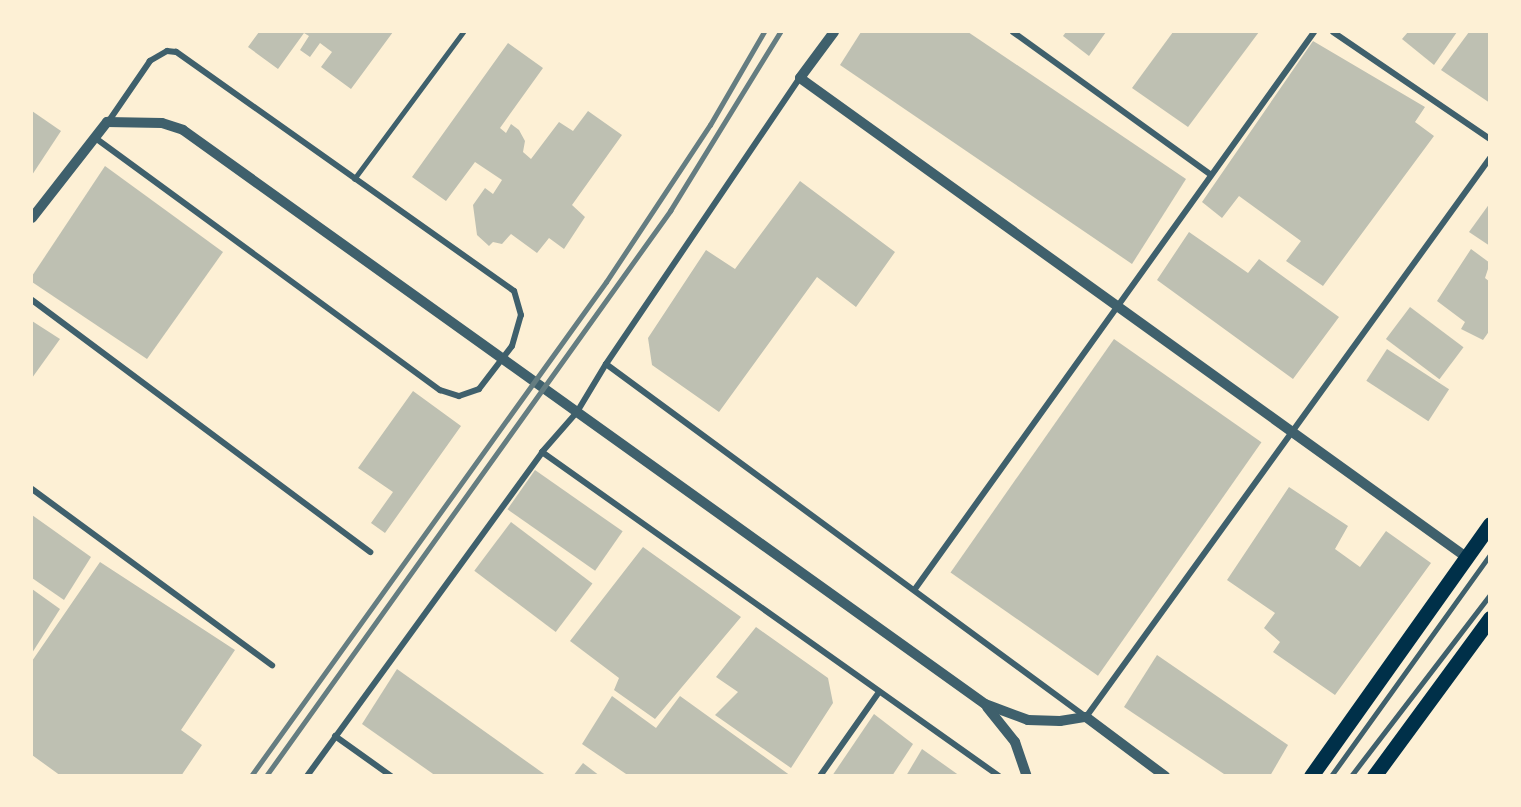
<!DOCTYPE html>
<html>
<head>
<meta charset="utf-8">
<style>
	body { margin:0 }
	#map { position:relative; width:1521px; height:807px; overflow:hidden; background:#fdf0d5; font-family:Lora,serif }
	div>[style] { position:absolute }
	.building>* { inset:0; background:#bec0b2; transform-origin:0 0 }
	.service>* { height:4.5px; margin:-2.25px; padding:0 2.25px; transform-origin:2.25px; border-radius:2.25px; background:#3f606c }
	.minor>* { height:6px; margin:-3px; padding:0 3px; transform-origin:3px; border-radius:3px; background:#3f606c }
	.tertiary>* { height:10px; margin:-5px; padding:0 5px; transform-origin:5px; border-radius:5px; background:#3f606c }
	.primary>* { height:15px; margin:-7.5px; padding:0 7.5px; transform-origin:7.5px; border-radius:7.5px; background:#003049 }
	.rail>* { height:4.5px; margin:-2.25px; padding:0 2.25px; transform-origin:2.25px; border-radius:2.25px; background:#657d81 }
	span { translate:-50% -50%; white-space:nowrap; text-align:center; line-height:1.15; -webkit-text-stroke:6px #fdf0d5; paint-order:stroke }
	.frame { position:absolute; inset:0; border:33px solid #fdf0d5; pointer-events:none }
</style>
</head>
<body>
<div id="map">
	<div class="building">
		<i style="clip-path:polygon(259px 32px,393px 32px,351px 89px,321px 67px,332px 52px,320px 43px,310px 57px,300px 50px,309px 36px,304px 33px,278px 69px,248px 47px)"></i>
		<i style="clip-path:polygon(861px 32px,968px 32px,1186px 179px,1132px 264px,840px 65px)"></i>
		<i style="clip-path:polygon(1066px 32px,1106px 32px,1089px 56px,1063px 36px)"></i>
		<i style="clip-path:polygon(1173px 32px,1259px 32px,1188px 127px,1132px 88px)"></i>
		<i style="clip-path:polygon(1408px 32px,1457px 32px,1434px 65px,1402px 39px)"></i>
		<i style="clip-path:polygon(1469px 32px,1490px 32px,1490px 103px,1441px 70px)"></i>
		<i style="clip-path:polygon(1313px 41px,1425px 107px,1415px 122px,1434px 136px,1323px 286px,1286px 261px,1301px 241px,1239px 196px,1222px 218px,1202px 202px)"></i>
		<i style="clip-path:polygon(508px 43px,543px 68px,500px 128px,506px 133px,511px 124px,519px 130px,525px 141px,523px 152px,531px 159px,559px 122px,573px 131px,588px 111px,622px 135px,572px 205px,585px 217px,564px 249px,549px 238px,537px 253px,511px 234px,502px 244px,493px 242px,489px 246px,477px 235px,473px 205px,485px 188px,493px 194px,502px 180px,475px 162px,446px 201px,412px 177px)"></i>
		<i style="clip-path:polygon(32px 111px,61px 131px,32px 175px)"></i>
		<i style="clip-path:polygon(105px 166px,223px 252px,147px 359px,32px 282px,32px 276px)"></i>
		<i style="clip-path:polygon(800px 181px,895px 252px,856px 307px,817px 277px,719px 412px,652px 365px,648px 338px,706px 250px,735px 269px)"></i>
		<i style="clip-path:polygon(1490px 203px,1490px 246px,1469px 232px)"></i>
		<i style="clip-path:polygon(1189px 232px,1248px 273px,1259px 259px,1339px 317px,1293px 379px,1157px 280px)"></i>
		<i style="clip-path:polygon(1471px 249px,1490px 263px,1485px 278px,1490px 282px,1490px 330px,1483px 340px,1461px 329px,1465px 322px,1437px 301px)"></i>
		<i style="left:1410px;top:307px;width:67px;height:40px;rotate:37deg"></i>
		<i style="clip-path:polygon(32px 321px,60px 339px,32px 378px)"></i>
		<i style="left:1114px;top:339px;width:180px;height:285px;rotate:35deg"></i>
		<i style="left:1387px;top:349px;width:74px;height:38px;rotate:33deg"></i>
		<i style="clip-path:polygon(413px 391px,461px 426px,385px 533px,371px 523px,393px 492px,358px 468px)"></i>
		<i style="left:535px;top:470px;width:107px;height:48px;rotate:35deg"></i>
		<i style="clip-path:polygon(1289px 487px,1348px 526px,1335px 549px,1360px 567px,1386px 531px,1431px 563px,1335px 695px,1273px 652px,1280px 642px,1264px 628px,1275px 613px,1227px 580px)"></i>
		<i style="clip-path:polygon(32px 515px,91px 557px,64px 600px,32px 578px)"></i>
		<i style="left:511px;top:522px;width:102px;height:61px;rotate:37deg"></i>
		<i style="clip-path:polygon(643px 547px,741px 617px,655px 719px,614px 690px,619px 678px,570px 641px)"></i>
		<i style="clip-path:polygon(100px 562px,235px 650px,181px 730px,202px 745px,181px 776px,61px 776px,32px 755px,32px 661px)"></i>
		<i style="clip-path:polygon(32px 589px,60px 609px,32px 653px)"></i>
		<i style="clip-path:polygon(756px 627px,828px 678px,833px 703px,791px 768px,715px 715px,738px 692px,716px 677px)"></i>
		<i style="clip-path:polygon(1157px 655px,1288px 745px,1270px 776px,1227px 776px,1124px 707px)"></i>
		<i style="clip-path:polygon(397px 669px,547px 776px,436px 776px,362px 724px)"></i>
		<i style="clip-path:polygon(612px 696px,656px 728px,680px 696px,791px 776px,629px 776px,582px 744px)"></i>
		<i style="clip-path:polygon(874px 714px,913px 744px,892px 776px,832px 776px)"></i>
		<i style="clip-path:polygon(922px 749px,960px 776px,906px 776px)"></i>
		<i style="clip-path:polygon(583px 763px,600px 776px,573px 776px)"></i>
	</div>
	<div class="service">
		<i style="left:354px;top:179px;width:183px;rotate:-53.4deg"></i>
		<i style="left:1331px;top:776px;width:272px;rotate:-54.3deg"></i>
		<i style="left:1351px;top:776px;width:228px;rotate:-52.5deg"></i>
	</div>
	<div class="minor">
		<i style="left:1013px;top:32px;width:244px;rotate:35.8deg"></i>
		<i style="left:1333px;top:32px;width:190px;rotate:34.3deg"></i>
		<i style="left:94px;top:137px;width:429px;rotate:36.2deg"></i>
		<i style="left:440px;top:390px;width:20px;rotate:18deg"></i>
		<i style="left:459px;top:396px;width:21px;rotate:-19deg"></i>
		<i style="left:479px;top:389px;width:54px;rotate:-52.5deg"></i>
		<i style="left:512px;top:346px;width:32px;rotate:-74deg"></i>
		<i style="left:521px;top:315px;width:25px;rotate:-106deg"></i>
		<i style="left:514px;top:291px;width:414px;rotate:-144.7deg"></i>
		<i style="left:176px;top:52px;width:9px;rotate:-174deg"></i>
		<i style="left:167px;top:51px;width:20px;rotate:150deg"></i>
		<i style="left:150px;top:61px;width:74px;rotate:124.5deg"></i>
		<i style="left:32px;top:300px;width:422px;rotate:36.7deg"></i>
		<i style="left:606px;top:364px;width:596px;rotate:36.33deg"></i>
		<i style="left:1086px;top:717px;width:690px;rotate:-54.14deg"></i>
		<i style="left:542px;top:452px;width:560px;rotate:35.34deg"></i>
		<i style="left:32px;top:489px;width:298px;rotate:36.3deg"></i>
		<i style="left:915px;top:589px;width:685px;rotate:-54.38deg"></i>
		<i style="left:335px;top:736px;width:69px;rotate:35.5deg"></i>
		<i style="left:307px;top:776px;width:400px;rotate:-54deg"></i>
		<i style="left:542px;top:452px;width:53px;rotate:-48.8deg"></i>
		<i style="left:577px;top:412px;width:56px;rotate:-58.9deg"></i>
		<i style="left:606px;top:364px;width:346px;rotate:-55.9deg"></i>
		<i style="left:820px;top:776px;width:103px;rotate:-54.9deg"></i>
	</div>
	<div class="tertiary">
		<i style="left:834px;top:32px;width:57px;rotate:126.5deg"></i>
		<i style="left:800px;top:78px;width:820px;rotate:35.72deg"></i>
		<i style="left:32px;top:218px;width:122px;rotate:-52deg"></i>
		<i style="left:107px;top:122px;width:55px;rotate:1deg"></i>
		<i style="left:162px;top:123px;width:22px;rotate:18deg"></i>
		<i style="left:183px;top:130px;width:986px;rotate:35.59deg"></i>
		<i style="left:985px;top:704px;width:46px;rotate:20.4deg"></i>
		<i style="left:1028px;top:720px;width:32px;rotate:2deg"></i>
		<i style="left:1060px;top:721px;width:26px;rotate:-9deg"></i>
		<i style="left:1086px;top:717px;width:99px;rotate:36.8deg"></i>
		<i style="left:987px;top:707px;width:45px;rotate:51.3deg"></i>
		<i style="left:1015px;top:742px;width:36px;rotate:71deg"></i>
	</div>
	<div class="primary">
		<i style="left:1311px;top:776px;width:309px;rotate:-54.6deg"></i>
		<i style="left:1374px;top:776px;width:196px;rotate:-53.7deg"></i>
	</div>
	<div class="rail">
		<i style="left:251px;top:776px;width:608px;rotate:-54.3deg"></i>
		<i style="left:606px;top:282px;width:188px;rotate:-56.5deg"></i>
		<i style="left:710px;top:125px;width:108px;rotate:-59.9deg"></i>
		<i style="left:266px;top:776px;width:695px;rotate:-54.43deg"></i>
		<i style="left:670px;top:211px;width:210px;rotate:-58.4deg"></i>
	</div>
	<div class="frame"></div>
</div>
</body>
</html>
